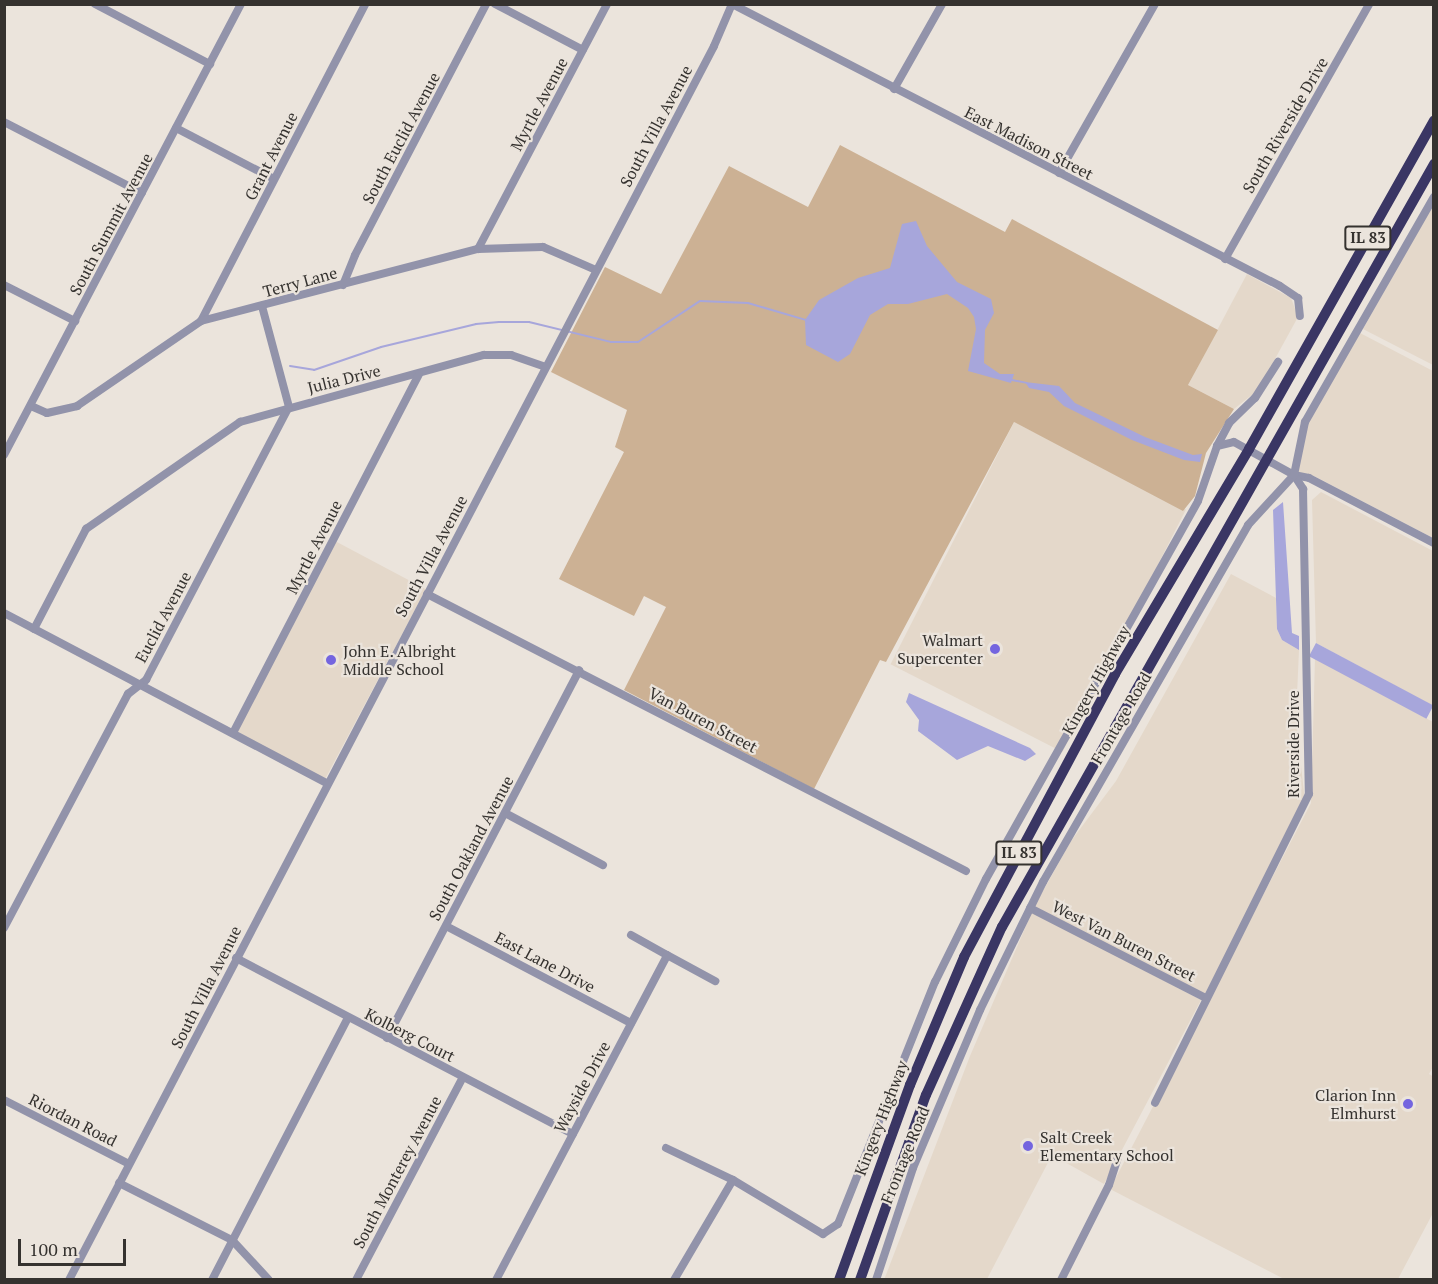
<!DOCTYPE html>
<html>
<head>
<meta charset="utf-8">
<style>
	body { margin:0 }
	#map { position:relative; width:1438px; height:1284px; overflow:hidden; background:#ebe4dc; font-family:"PT Serif",serif }
	div>[style] { position:absolute }
	.built>* { inset:0; background:#e4d8ca; transform-origin:0 0 }
	.green>* { inset:0; background:#ccb194 }
	.water>* { inset:0; background:#a7a6db; transform-origin:0 0 }
	.stream>* { height:2px; margin:-1px; padding:0 1px; transform-origin:1px; border-radius:1px; background:#a7a6db }
	.minor>* { height:8px; margin:-4px; padding:0 4px; transform-origin:4px; border-radius:4px; background:#9293aa }
	.highway>* { height:10px; margin:-5px; padding:0 5px; transform-origin:5px; border-radius:5px; background:#3a3664 }
	.dots>* { width:16px; height:16px; translate:-50% -50%; box-sizing:border-box; border:3px solid #ebe4dc; border-radius:50% }
	span { translate:-50% -50%; white-space:nowrap; text-align:center; line-height:1.15; -webkit-text-stroke:4.5px #ebe4dc; paint-order:stroke }
	.shield-label span { padding:2px 4px; background:#ebe4dc; border:2px solid; border-radius:4px; -webkit-text-stroke-width:0 }
	.shield-label { font-size:15px; color:#35322f; font-weight:700 }
	.street-label { font-size:16px; color:#35322f }
	.poi-label { font-size:16px; color:#35322f }
	.right { translate:-100% -50%; text-align:right }
	.left { translate:0 -50%; text-align:left }
	.frame { position:absolute; inset:0; border:6px solid #35322f; pointer-events:none }
	.scale { position:absolute; left:18px; top:1239px; width:108px; height:27px; box-sizing:border-box; border:3px solid #35322f; border-top:0; padding-left:8px; font-size:18px; line-height:21px; white-space:nowrap; color:#35322f; -webkit-text-stroke:4px #ebe4dc; paint-order:stroke }
</style>
</head>
<body>
<div id="map">
	<div class="built">
		<i style="clip-path:polygon(1433px 204px,1433px 365px,1363px 329px)"></i>
		<i style="clip-path:polygon(1247px 274px,1291px 298px,1298px 317px,1258px 390px,1234px 409px,1188px 385px)"></i>
		<i style="clip-path:polygon(1360px 333px,1433px 371px,1433px 538px,1314px 476px,1298px 473px,1308px 421px)"></i>
		<i style="left:1014px;top:422px;width:193px;height:272px;rotate:27deg"></i>
		<i style="clip-path:polygon(1321px 492px,1433px 551px,1433px 706px,1316px 643px,1312px 500px)"></i>
		<i style="left:335px;top:541px;width:103px;height:215px;rotate:28deg"></i>
		<i style="clip-path:polygon(1231px 574px,1276px 598px,1277px 629px,1282px 640px,1299px 650px,1296px 718px,1305px 802px,1205px 994px,1034px 907px,1071px 841px,1116px 781px)"></i>
		<i style="clip-path:polygon(1315px 658px,1433px 722px,1434px 1065px,1429px 1074px,1434px 1077px,1433px 1213px,1398px 1279px,1284px 1279px,1110px 1189px,1311px 803px)"></i>
		<i style="clip-path:polygon(1032px 912px,1201px 1000px,1104px 1184px,1052px 1155px,987px 1279px,884px 1280px,970px 1056px)"></i>
	</div>
	<div class="green">
		<i style="clip-path:polygon(840px 145px,1005px 232px,1012px 219px,1218px 330px,1188px 385px,1234px 409px,1206px 453px,1195px 496px,1183px 511px,1014px 422px,886px 662px,880px 660px,814px 789px,624px 690px,666px 607px,644px 596px,634px 616px,559px 579px,624px 452px,615px 447px,627px 410px,551px 372px,605px 267px,661px 294px,729px 166px,808px 207px)"></i>
	</div>
	<div class="water">
		<i style="clip-path:polygon(916px 221px,927px 246px,957px 282px,991px 299px,994px 313px,985px 330px,984px 363px,1000px 374px,1014px 374px,1011px 383px,968px 371px,976px 329px,974px 317px,968px 308px,947px 294px,908px 304px,888px 304px,870px 315px,850px 354px,838px 362px,806px 345px,805px 320px,819px 300px,858px 278px,890px 268px,902px 224px)"></i>
		<i style="clip-path:polygon(1025px 382px,1059px 386px,1075px 403px,1145px 437px,1193px 455px,1202px 454px,1200px 462px,1184px 460px,1132px 440px,1064px 406px,1049px 392px,1029px 388px)"></i>
		<i style="clip-path:polygon(1283px 502px,1292px 633px,1299px 636px,1299px 650px,1282px 640px,1277px 629px,1273px 510px)"></i>
		<i style="left:1316px;top:643px;width:133px;height:15px;rotate:28deg"></i>
		<i style="clip-path:polygon(909px 693px,1030px 748px,1036px 754px,1025px 761px,988px 746px,957px 760px,918px 731px,919px 720px,906px 702px)"></i>
	</div>
	<div class="stream">
		<i style="left:290px;top:366px;width:24px;rotate:9deg"></i>
		<i style="left:314px;top:370px;width:71px;rotate:-18.9deg"></i>
		<i style="left:381px;top:347px;width:98px;rotate:-13.6deg"></i>
		<i style="left:476px;top:324px;width:23px;rotate:-5deg"></i>
		<i style="left:499px;top:322px;width:30px"></i>
		<i style="left:529px;top:322px;width:84px;rotate:13.7deg"></i>
		<i style="left:611px;top:342px;width:27px"></i>
		<i style="left:638px;top:342px;width:74px;rotate:-33.5deg"></i>
		<i style="left:700px;top:301px;width:48px;rotate:2.4deg"></i>
		<i style="left:748px;top:303px;width:60px;rotate:16.3deg"></i>
		<i style="left:1012px;top:380px;width:15px;rotate:11deg"></i>
	</div>
	<div class="minor">
		<i style="left:95px;top:4px;width:130px;rotate:27.6deg"></i>
		<i style="left:495px;top:4px;width:99px;rotate:27.6deg"></i>
		<i style="left:732px;top:4px;width:616px;rotate:27.23deg"></i>
		<i style="left:1280px;top:286px;width:22px;rotate:34deg"></i>
		<i style="left:1298px;top:298px;width:18px;rotate:84deg"></i>
		<i style="left:894px;top:89px;width:98px;rotate:-60.5deg"></i>
		<i style="left:4px;top:122px;width:155px;rotate:27.2deg"></i>
		<i style="left:176px;top:128px;width:110px;rotate:27.5deg"></i>
		<i style="left:1059px;top:173px;width:194px;rotate:-60.4deg"></i>
		<i style="left:478px;top:249px;width:277px;rotate:-62.2deg"></i>
		<i style="left:1225px;top:259px;width:293px;rotate:-60.5deg"></i>
		<i style="left:4px;top:285px;width:80px;rotate:26.9deg"></i>
		<i style="left:343px;top:285px;width:32px;rotate:-68deg"></i>
		<i style="left:355px;top:255px;width:283px;rotate:-62.4deg"></i>
		<i style="left:201px;top:321px;width:357px;rotate:-62.6deg"></i>
		<i style="left:31px;top:406px;width:17px;rotate:24deg"></i>
		<i style="left:47px;top:413px;width:31px;rotate:-13deg"></i>
		<i style="left:77px;top:406px;width:150px;rotate:-34.4deg"></i>
		<i style="left:201px;top:321px;width:286px;rotate:-14.6deg"></i>
		<i style="left:478px;top:249px;width:65px;rotate:-1.8deg"></i>
		<i style="left:543px;top:247px;width:58px;rotate:23.5deg"></i>
		<i style="left:1217px;top:446px;width:26px;rotate:-62deg"></i>
		<i style="left:1229px;top:423px;width:36px;rotate:-44deg"></i>
		<i style="left:1255px;top:398px;width:43px;rotate:-57.4deg"></i>
		<i style="left:4px;top:455px;width:509px;rotate:-62.28deg"></i>
		<i style="left:1294px;top:475px;width:15px;rotate:11deg"></i>
		<i style="left:1309px;top:478px;width:141px;rotate:27.5deg"></i>
		<i style="left:427px;top:594px;width:606px;rotate:27.2deg"></i>
		<i style="left:4px;top:613px;width:365px;rotate:27.8deg"></i>
		<i style="left:34px;top:629px;width:113px;rotate:-62.5deg"></i>
		<i style="left:86px;top:529px;width:188px;rotate:-34.8deg"></i>
		<i style="left:240px;top:422px;width:253px;rotate:-15.4deg"></i>
		<i style="left:484px;top:355px;width:27px"></i>
		<i style="left:511px;top:355px;width:36px;rotate:19deg"></i>
		<i style="left:233px;top:733px;width:404px;rotate:-62.6deg"></i>
		<i style="left:505px;top:813px;width:111px;rotate:28deg"></i>
		<i style="left:1030px;top:908px;width:198px;rotate:27.1deg"></i>
		<i style="left:446px;top:926px;width:209px;rotate:27.7deg"></i>
		<i style="left:4px;top:928px;width:265px;rotate:-62.1deg"></i>
		<i style="left:128px;top:694px;width:23px;rotate:-38deg"></i>
		<i style="left:146px;top:680px;width:308px;rotate:-62.4deg"></i>
		<i style="left:289px;top:407px;width:105px;rotate:-105deg"></i>
		<i style="left:631px;top:935px;width:41px;rotate:29.1deg"></i>
		<i style="left:236px;top:958px;width:380px;rotate:27.6deg"></i>
		<i style="left:387px;top:1038px;width:415px;rotate:-62.4deg"></i>
		<i style="left:4px;top:1100px;width:140px;rotate:27.1deg"></i>
		<i style="left:666px;top:1148px;width:74px;rotate:25.5deg"></i>
		<i style="left:733px;top:1180px;width:105px;rotate:31deg"></i>
		<i style="left:823px;top:1234px;width:18px;rotate:-34deg"></i>
		<i style="left:838px;top:1224px;width:261px;rotate:-68.2deg"></i>
		<i style="left:935px;top:982px;width:115px;rotate:-63.7deg"></i>
		<i style="left:986px;top:879px;width:433px;rotate:-60.7deg"></i>
		<i style="left:1198px;top:501px;width:58px;rotate:-70.9deg"></i>
		<i style="left:1217px;top:446px;width:17px;rotate:-13deg"></i>
		<i style="left:1234px;top:442px;width:68px;rotate:28.8deg"></i>
		<i style="left:1294px;top:475px;width:17px;rotate:57deg"></i>
		<i style="left:1303px;top:489px;width:305px;rotate:88.9deg"></i>
		<i style="left:1309px;top:794px;width:345px;rotate:116.5deg"></i>
		<i style="left:119px;top:1183px;width:127px;rotate:26.8deg"></i>
		<i style="left:232px;top:1240px;width:54px;rotate:47.2deg"></i>
		<i style="left:69px;top:1280px;width:1392px;rotate:-62.4deg"></i>
		<i style="left:714px;top:46px;width:46px;rotate:-66.8deg"></i>
		<i style="left:212px;top:1280px;width:295px;rotate:-62.6deg"></i>
		<i style="left:356px;top:1280px;width:229px;rotate:-62.2deg"></i>
		<i style="left:496px;top:1280px;width:367px;rotate:-62.2deg"></i>
		<i style="left:667px;top:955px;width:55px;rotate:28.4deg"></i>
		<i style="left:674px;top:1280px;width:116px;rotate:-59.5deg"></i>
		<i style="left:876px;top:1280px;width:118px;rotate:-71.7deg"></i>
		<i style="left:913px;top:1168px;width:172px;rotate:-67deg"></i>
		<i style="left:980px;top:1010px;width:143px;rotate:-63.8deg"></i>
		<i style="left:1043px;top:882px;width:412px;rotate:-60.1deg"></i>
		<i style="left:1248px;top:525px;width:68px;rotate:-47.4deg"></i>
		<i style="left:1294px;top:475px;width:54px;rotate:-78.3deg"></i>
		<i style="left:1305px;top:422px;width:259px;rotate:-60.2deg"></i>
		<i style="left:1061px;top:1280px;width:106px;rotate:-63.2deg"></i>
		<i style="left:1109px;top:1185px;width:29px;rotate:-72deg"></i>
	</div>
	<div class="highway">
		<i style="left:839px;top:1280px;width:208px;rotate:-70deg"></i>
		<i style="left:910px;top:1085px;width:139px;rotate:-67.1deg"></i>
		<i style="left:964px;top:957px;width:321px;rotate:-61.9deg"></i>
		<i style="left:1115px;top:674px;width:262px;rotate:-59.2deg"></i>
		<i style="left:1249px;top:449px;width:377px;rotate:-60.6deg"></i>
		<i style="left:860px;top:1280px;width:196px;rotate:-70.4deg"></i>
		<i style="left:926px;top:1095px;width:184px;rotate:-65.7deg"></i>
		<i style="left:1002px;top:927px;width:877px;rotate:-60.48deg"></i>
	</div>
	<div class="dots">
		<i style="left:995px;top:649px;background:#7465df"></i>
		<i style="left:331px;top:660px;background:#7465df"></i>
		<i style="left:1408px;top:1104px;background:#7465df"></i>
		<i style="left:1028px;top:1146px;background:#7465df"></i>
	</div>
	<div class="shield-label">
		<span style="left:1368px;top:238px">IL 83</span>
		<span style="left:1019px;top:853px">IL 83</span>
	</div>
	<div class="street-label">
		<span style="left:539px;top:104px;rotate:-62deg">Myrtle Avenue</span>
		<span style="left:1285px;top:125px;rotate:-60deg">South Riverside Drive</span>
		<span style="left:656px;top:126px;rotate:-62deg">South Villa Avenue</span>
		<span style="left:401px;top:138px;rotate:-62deg">South Euclid Avenue</span>
		<span style="left:1029px;top:143px;rotate:27deg">East Madison Street</span>
		<span style="left:271px;top:156px;rotate:-63deg">Grant Avenue</span>
		<span style="left:111px;top:224px;rotate:-62deg">South Summit Avenue</span>
		<span style="left:300px;top:282px;rotate:-15deg">Terry Lane</span>
		<span style="left:344px;top:379px;rotate:-14deg">Julia Drive</span>
		<span style="left:314px;top:547px;rotate:-63deg">Myrtle Avenue</span>
		<span style="left:431px;top:556px;rotate:-62deg">South Villa Avenue</span>
		<span style="left:163px;top:617px;rotate:-62deg">Euclid Avenue</span>
		<span style="left:1096px;top:680px;rotate:-61deg">Kingery Highway</span>
		<span style="left:1121px;top:718px;rotate:-60deg">Frontage Road</span>
		<span style="left:703px;top:720px;rotate:28deg">Van Buren Street</span>
		<span style="left:1293px;top:744px;rotate:-90deg">Riverside Drive</span>
		<span style="left:471px;top:848px;rotate:-62deg">South Oakland Avenue</span>
		<span style="left:1124px;top:941px;rotate:27deg">West Van Buren Street</span>
		<span style="left:545px;top:962px;rotate:28deg">East Lane Drive</span>
		<span style="left:206px;top:987px;rotate:-63deg">South Villa Avenue</span>
		<span style="left:410px;top:1035px;rotate:27deg">Kolberg Court</span>
		<span style="left:582px;top:1087px;rotate:-62deg">Wayside Drive</span>
		<span style="left:881px;top:1118px;rotate:-69deg">Kingery Highway</span>
		<span style="left:73px;top:1120px;rotate:27deg">Riordan Road</span>
		<span style="left:905px;top:1155px;rotate:-68deg">Frontage Road</span>
		<span style="left:397px;top:1172px;rotate:-62deg">South Monterey Avenue</span>
	</div>
	<div class="poi-label">
		<span class="right" style="left:983px;top:649px">Walmart<br>Supercenter</span>
		<span class="left" style="left:343px;top:660px">John E. Albright<br>Middle School</span>
		<span class="right" style="left:1396px;top:1104px">Clarion Inn<br>Elmhurst</span>
		<span class="left" style="left:1040px;top:1146px">Salt Creek<br>Elementary School</span>
	</div>
	<div class="frame"></div>
	<div class="scale">100 m</div>
</div>
</body>
</html>
